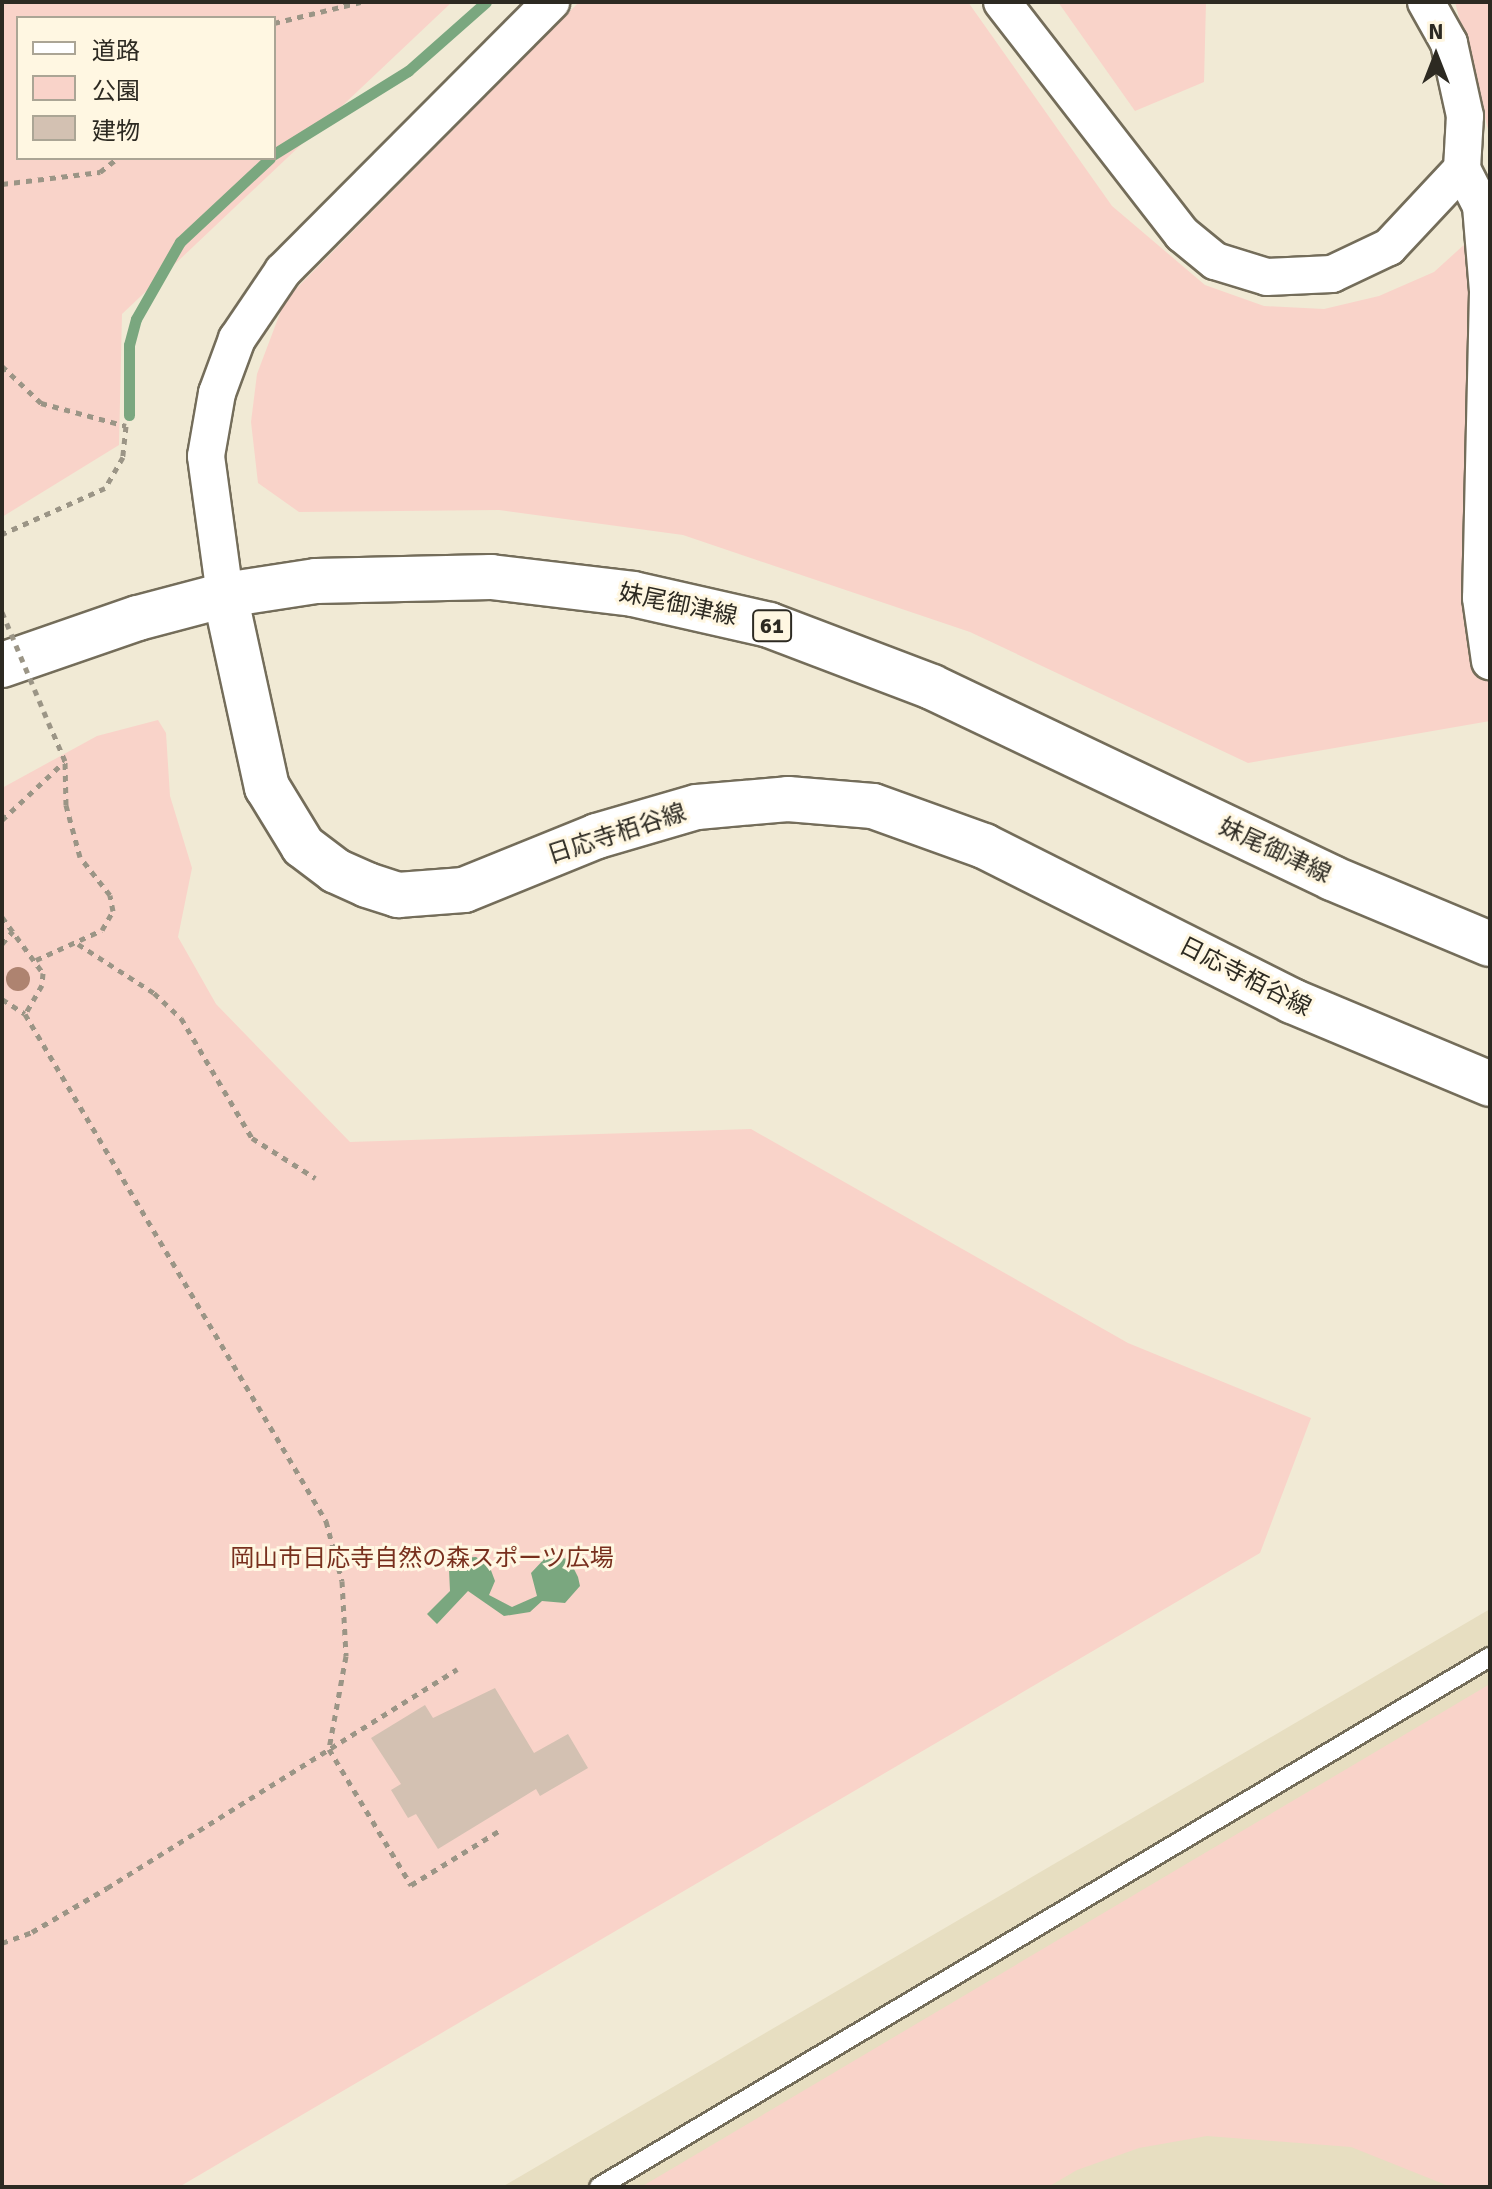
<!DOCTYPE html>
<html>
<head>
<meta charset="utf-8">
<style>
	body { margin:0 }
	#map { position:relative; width:1492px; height:2189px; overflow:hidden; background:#f1ead5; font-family:Signika,"Noto Sans JP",sans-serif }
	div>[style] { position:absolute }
	.built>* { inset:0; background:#e7dec1 }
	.green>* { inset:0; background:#f9d3c9 }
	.water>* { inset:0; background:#7aa77f }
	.stream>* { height:11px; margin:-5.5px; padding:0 5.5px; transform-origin:5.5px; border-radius:5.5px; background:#7aa77f }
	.building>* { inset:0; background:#d3c1b2 }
	.path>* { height:5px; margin-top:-2.5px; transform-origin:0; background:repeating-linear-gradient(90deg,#9b9586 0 6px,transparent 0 12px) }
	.roads { filter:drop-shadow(2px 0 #746d5a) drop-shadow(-2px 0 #746d5a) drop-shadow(0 2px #746d5a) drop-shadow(0 -2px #746d5a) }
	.lane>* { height:18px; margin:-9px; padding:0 9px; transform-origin:9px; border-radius:9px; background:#fff }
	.street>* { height:36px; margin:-18px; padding:0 18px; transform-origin:18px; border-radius:18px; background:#fff }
	.secondary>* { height:44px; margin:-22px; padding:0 22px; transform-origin:22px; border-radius:22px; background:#fff }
	.primary>* { height:44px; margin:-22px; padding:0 22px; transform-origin:22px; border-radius:22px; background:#fff }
	.path-bridge>* { height:5px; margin-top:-2.5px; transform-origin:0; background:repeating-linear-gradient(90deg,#9b9586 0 6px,transparent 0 12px) }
	.trees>* { width:24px; height:24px; margin:-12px; border-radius:50%; background:#ae8370 }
	span { translate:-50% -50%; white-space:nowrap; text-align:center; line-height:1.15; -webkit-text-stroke:6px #fff7e2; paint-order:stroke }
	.shield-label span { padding:2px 6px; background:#fff7e2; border:2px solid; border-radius:6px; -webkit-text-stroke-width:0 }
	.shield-label { font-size:22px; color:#2d2a22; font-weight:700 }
	.street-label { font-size:24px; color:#2d2a22 }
	.park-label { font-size:24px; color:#782f1d }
	.frame { position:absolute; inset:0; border:4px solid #2d2a22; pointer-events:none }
	.legend { position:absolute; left:16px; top:16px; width:260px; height:144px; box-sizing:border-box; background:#fff7e2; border:2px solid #aba595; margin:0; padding:10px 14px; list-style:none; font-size:24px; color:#2d2a22 }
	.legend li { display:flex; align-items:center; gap:16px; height:40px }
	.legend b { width:40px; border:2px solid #aba595 }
	.north { position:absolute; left:1396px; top:16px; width:80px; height:80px; -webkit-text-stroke:6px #fff7e2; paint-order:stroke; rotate:0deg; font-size:22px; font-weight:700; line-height:32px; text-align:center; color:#2d2a22 }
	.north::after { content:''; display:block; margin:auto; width:28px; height:36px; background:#2d2a22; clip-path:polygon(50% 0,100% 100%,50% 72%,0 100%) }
</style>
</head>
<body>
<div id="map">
	<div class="built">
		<i style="clip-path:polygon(1490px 1609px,1490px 2187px,502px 2187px)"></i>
	</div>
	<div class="green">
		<i style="clip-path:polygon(evenodd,2px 2px,452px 2px,122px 314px,119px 445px,2px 517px,2px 2px,274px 18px,274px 158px,18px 158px,18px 18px,274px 18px)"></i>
		<i style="clip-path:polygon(579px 2px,968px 2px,1112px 206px,1205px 285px,1264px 306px,1324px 309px,1379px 296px,1434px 272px,1466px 243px,1490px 195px,1490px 721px,1248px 763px,970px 632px,683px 535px,499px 510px,299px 512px,258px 483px,251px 422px,257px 374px,285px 300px)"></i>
		<i style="clip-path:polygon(1058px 2px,1206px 2px,1204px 82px,1135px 111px)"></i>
		<i style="clip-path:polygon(1455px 2px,1490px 2px,1490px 137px)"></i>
		<i style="clip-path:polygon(158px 720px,166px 733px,170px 796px,192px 868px,178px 937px,216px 1004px,350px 1142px,751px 1129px,1128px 1343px,1311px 1418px,1260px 1553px,179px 2187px,2px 2187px,2px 788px,97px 736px)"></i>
		<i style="clip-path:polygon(1490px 1684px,1490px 2187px,1451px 2187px,1351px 2147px,1207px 2136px,1139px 2148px,1077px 2170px,1048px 2187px,641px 2187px)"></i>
	</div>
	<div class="water">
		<i style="clip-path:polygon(547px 1556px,569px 1559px,578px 1577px,580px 1586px,565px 1603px,542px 1601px,530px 1612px,504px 1616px,468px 1591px,437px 1624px,427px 1614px,450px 1591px,449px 1570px,460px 1558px,476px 1557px,489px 1565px,495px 1581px,489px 1595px,512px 1607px,537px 1596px,531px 1573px)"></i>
	</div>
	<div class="stream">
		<i style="left:274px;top:154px;width:158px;rotate:-31.8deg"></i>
		<i style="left:408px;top:71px;width:104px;rotate:-41.5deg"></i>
		<i style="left:129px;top:415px;width:70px;rotate:-90deg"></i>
		<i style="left:129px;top:345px;width:27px;rotate:-75deg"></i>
		<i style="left:136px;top:319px;width:89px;rotate:-60.3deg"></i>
		<i style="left:180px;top:242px;width:123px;rotate:-43deg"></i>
	</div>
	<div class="building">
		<i style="clip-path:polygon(495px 1688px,534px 1753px,568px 1734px,588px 1768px,540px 1796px,536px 1789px,438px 1849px,416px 1814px,408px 1818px,391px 1790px,401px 1784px,371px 1738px,425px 1705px,433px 1718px)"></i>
	</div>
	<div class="path">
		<i style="left:274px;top:23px;width:89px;rotate:-13.6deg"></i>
		<i style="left:2px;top:184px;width:99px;rotate:-7deg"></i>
		<i style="left:100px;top:172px;width:23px;rotate:-38deg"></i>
		<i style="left:2px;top:366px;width:54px;rotate:43.5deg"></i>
		<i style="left:41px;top:403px;width:88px;rotate:15.1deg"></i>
		<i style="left:126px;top:426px;width:31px;rotate:96deg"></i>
		<i style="left:123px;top:457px;width:36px;rotate:120deg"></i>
		<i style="left:105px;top:488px;width:113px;rotate:155.9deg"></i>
		<i style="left:2px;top:820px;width:85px;rotate:-43.1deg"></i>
		<i style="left:2px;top:917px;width:69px;rotate:53.8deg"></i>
		<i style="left:43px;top:973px;width:12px;rotate:95deg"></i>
		<i style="left:42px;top:985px;width:34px;rotate:120deg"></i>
		<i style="left:2px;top:944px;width:17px;rotate:-50deg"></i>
		<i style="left:78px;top:944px;width:90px;rotate:32.8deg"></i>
		<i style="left:154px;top:993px;width:37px;rotate:43deg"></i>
		<i style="left:181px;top:1018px;width:139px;rotate:59.4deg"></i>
		<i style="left:252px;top:1138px;width:75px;rotate:32.4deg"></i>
		<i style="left:36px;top:960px;width:72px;rotate:-24.4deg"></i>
		<i style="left:102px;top:930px;width:22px;rotate:-60deg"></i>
		<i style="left:113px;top:911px;width:16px;rotate:-101deg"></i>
		<i style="left:110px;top:895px;width:48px;rotate:-128.3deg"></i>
		<i style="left:80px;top:857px;width:54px;rotate:-105.1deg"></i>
		<i style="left:66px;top:805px;width:44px;rotate:-91.3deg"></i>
		<i style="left:65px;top:761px;width:33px;rotate:-113deg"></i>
		<i style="left:2px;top:999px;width:27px;rotate:33deg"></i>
		<i style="left:25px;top:1014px;width:590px;rotate:59.3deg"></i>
		<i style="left:326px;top:1521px;width:62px;rotate:75.1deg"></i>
		<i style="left:342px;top:1581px;width:75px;rotate:86.9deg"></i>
		<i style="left:346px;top:1656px;width:95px;rotate:100.4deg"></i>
		<i style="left:329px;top:1749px;width:159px;rotate:58.9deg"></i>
		<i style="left:411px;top:1885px;width:107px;rotate:-31.6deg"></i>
		<i style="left:2px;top:1943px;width:32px;rotate:-20deg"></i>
		<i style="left:32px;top:1932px;width:87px;rotate:-30.4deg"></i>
		<i style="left:107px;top:1888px;width:413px;rotate:-32deg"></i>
	</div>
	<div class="roads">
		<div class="lane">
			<i style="left:599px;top:2187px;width:1037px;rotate:-30.75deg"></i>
		</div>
		<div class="street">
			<i style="left:1002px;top:2px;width:294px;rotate:52.2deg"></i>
			<i style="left:1182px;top:234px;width:43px;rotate:39.3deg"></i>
			<i style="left:1215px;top:261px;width:54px;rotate:17.1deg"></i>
			<i style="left:1267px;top:277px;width:65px;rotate:-2.6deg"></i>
			<i style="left:1332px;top:274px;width:63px;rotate:-25.3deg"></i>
			<i style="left:1389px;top:247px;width:107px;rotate:-46.9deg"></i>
			<i style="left:1462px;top:169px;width:53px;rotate:-86.8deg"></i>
			<i style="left:1465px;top:116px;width:75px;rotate:-102.4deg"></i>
			<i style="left:1449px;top:43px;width:47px;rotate:-119.3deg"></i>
			<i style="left:1462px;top:169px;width:42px;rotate:62.8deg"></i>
			<i style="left:1481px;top:206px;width:86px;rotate:85.3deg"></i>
			<i style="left:1488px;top:292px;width:306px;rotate:91.3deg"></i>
			<i style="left:1481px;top:598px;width:64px;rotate:81.9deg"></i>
			<i style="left:225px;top:595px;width:140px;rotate:-97.8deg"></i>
			<i style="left:206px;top:456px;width:64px;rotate:-80.1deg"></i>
			<i style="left:217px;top:393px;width:58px;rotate:-69.7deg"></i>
			<i style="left:237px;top:339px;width:82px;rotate:-55.9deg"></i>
			<i style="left:283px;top:271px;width:380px;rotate:-45.1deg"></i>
		</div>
		<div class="secondary">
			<i style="left:225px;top:595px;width:197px;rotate:77.7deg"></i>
			<i style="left:267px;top:787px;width:69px;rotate:58.6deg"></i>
			<i style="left:303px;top:846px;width:41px;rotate:37.1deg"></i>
			<i style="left:336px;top:871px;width:34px;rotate:24deg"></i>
			<i style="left:367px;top:885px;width:33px;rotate:18deg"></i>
			<i style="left:398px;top:895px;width:66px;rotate:-4.3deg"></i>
			<i style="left:464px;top:890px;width:144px;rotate:-22.1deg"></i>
			<i style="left:597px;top:836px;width:104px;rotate:-16.2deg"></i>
			<i style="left:697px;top:807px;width:91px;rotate:-5deg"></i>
			<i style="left:788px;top:799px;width:85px;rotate:4.7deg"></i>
			<i style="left:873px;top:806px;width:118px;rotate:19.8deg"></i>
			<i style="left:984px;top:846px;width:345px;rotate:26.7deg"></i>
			<i style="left:1292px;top:1001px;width:215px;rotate:22.7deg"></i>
		</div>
		<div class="primary">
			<i style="left:2px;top:665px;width:144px;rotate:-19.1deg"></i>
			<i style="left:138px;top:618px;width:90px;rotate:-14.8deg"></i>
			<i style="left:225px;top:595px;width:92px;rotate:-8.7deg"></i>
			<i style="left:316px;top:581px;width:175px;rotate:-1.3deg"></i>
			<i style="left:491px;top:577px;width:143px;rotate:6.8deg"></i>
			<i style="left:633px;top:594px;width:139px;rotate:12.8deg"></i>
			<i style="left:769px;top:625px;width:174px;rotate:20.8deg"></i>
			<i style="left:932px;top:687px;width:443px;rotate:25.5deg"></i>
			<i style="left:1332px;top:878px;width:171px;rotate:22.7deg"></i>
		</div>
	</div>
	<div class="path-bridge">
		<i style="left:2px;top:612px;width:129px;rotate:67.2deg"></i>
	</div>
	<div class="trees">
		<i style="left:18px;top:979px"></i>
	</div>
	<div class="shield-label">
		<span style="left:772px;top:626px">61</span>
	</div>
	<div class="street-label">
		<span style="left:678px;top:605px;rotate:12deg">妹尾御津線</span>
		<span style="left:617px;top:834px;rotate:-18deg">日応寺栢谷線</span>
		<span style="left:1275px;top:851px;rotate:25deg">妹尾御津線</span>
		<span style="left:1245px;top:977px;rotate:27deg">日応寺栢谷線</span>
	</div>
	<div class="park-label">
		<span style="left:422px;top:1559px">岡山市日応寺自然の森スポーツ広場</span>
	</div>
	<div class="frame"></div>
	<ul class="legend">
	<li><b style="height:10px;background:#fff"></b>道路</li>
	<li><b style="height:22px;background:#f9d3c9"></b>公園</li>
	<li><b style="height:22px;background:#d3c1b2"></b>建物</li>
	</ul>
	<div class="north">N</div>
</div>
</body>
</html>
